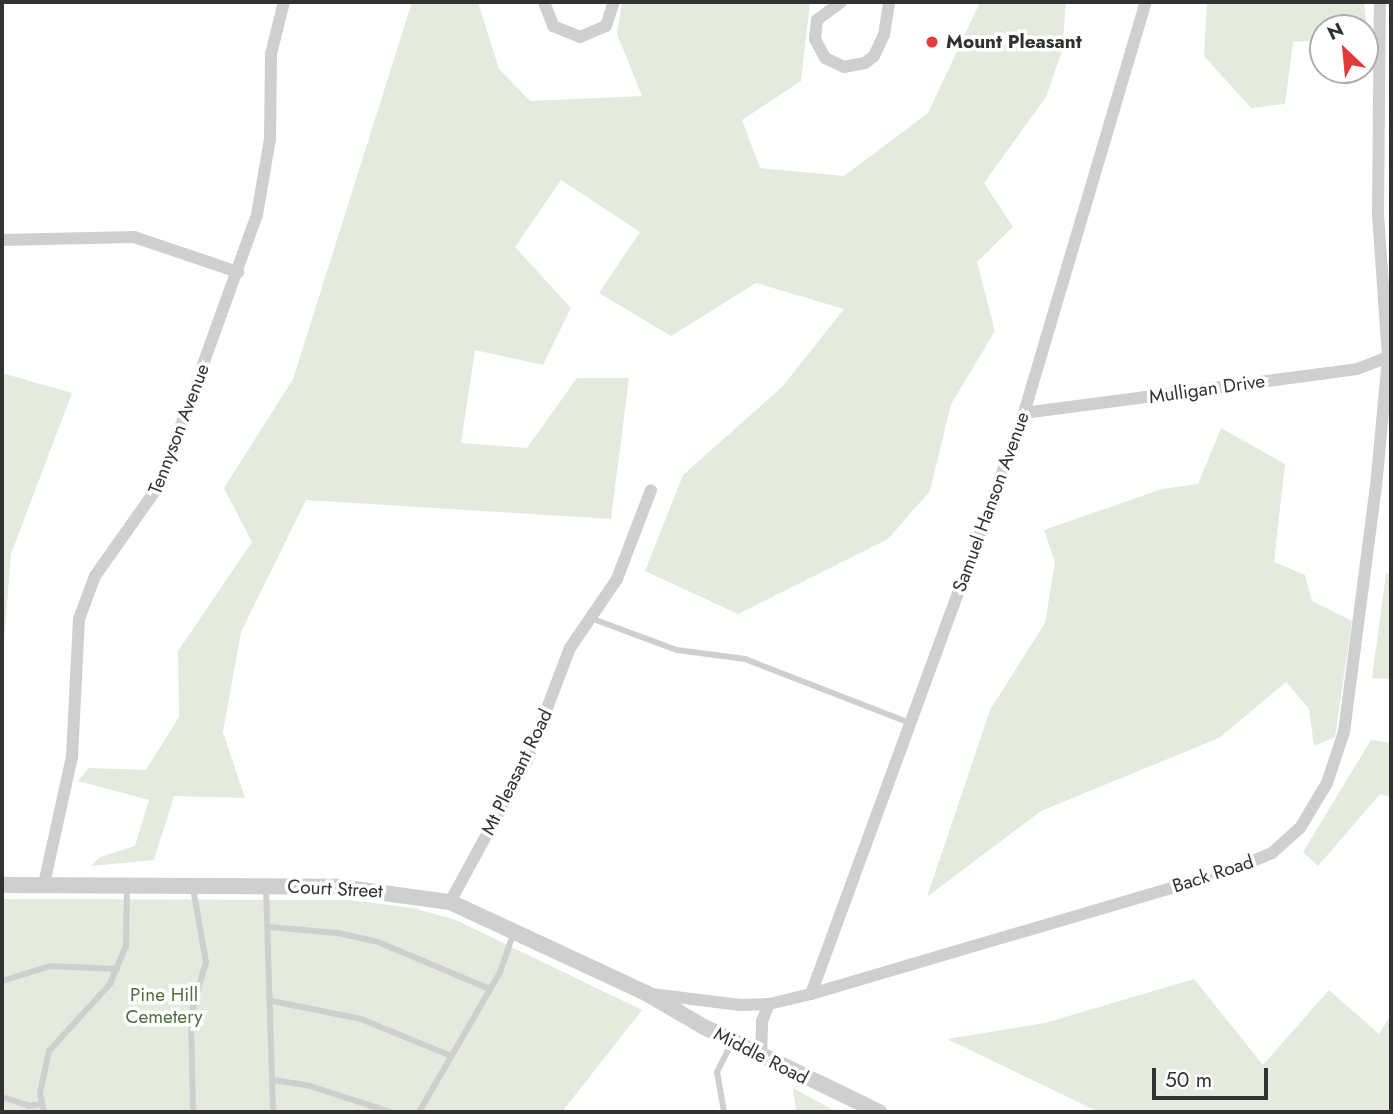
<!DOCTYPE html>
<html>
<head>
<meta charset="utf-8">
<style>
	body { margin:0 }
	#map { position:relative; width:1393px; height:1114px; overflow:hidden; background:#fff; font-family:Jost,sans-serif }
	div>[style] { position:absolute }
	.green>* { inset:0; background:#e4ebde }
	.service>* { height:6px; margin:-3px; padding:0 3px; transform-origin:3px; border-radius:3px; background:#cfcfcf }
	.minor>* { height:12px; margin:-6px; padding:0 6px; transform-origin:6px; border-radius:6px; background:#cfcfcf }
	.tertiary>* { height:16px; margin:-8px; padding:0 8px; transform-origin:8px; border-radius:8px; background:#cfcfcf }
	.dots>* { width:19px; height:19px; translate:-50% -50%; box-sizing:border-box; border:4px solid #fff; border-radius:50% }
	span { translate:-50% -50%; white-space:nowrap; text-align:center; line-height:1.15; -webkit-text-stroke:7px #fff; paint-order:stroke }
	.poi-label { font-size:19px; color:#323232; font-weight:700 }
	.left { translate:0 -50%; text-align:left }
	.street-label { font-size:19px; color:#323232 }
	.park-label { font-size:19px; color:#526d3f }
	.frame { position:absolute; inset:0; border:4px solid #323232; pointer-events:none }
	.north { position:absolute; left:1309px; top:14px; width:70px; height:70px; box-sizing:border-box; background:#fff; border:2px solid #adadad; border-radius:50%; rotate:334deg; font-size:19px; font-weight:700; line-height:28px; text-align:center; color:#323232 }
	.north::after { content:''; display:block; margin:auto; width:24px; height:32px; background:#e23b3e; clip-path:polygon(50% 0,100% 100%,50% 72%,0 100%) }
	.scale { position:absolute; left:1152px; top:1068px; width:116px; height:32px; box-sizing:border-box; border:4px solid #323232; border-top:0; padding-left:9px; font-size:21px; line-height:24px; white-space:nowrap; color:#323232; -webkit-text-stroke:5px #fff; paint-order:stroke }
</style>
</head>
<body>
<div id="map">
	<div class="green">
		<i style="clip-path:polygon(412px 2px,478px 2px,499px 69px,530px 101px,642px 96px,617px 34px,622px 2px,810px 2px,801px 81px,742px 120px,760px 168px,844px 176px,928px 113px,980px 2px,1066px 2px,1062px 51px,1046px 97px,984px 183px,1013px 227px,977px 262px,995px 331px,951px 404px,930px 491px,888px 539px,738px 614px,645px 571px,683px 475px,782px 387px,844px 309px,756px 283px,671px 336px,599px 293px,640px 232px,561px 180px,515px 247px,571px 308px,543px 365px,475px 350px,461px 443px,527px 448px,577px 378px,629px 378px,611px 519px,306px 500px,241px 632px,223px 732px,245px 798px,174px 796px,154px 860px,91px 866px,100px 857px,135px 846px,149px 800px,78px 781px,89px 768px,146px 770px,179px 717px,178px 651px,252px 542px,224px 488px,293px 379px)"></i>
		<i style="clip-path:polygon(1207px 2px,1364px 2px,1368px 36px,1365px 28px,1323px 28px,1323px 40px,1293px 42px,1285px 104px,1251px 108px,1204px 56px)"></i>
		<i style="clip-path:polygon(2px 373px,72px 393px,11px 554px,2px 665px)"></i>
		<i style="clip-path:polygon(1221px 428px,1285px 464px,1274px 562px,1305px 575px,1312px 601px,1352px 621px,1335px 737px,1314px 746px,1309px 709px,1286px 682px,1219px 738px,1041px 811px,927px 897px,990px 710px,1045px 623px,1055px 562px,1044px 530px,1162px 489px,1198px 484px)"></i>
		<i style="clip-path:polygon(1391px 572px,1391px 679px,1372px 678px,1386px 574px)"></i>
		<i style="clip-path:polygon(1371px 740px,1391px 743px,1391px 797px,1380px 794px,1318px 866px,1303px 852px)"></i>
		<i style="clip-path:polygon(2px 899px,349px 900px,413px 908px,456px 920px,642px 1010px,562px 1112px,2px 1112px)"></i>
		<i style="clip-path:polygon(1194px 979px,1263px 1065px,1329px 990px,1379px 1034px,1391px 1015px,1391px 1112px,1099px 1112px,947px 1039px,1045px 1023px)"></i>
		<i style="clip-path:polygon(793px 1088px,837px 1112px,796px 1112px)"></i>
	</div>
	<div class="service">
		<i style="left:593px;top:619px;width:90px;rotate:20.3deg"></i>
		<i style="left:677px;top:650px;width:69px;rotate:7.5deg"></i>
		<i style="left:745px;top:659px;width:177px;rotate:21.2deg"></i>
		<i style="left:266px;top:887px;width:225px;rotate:88.2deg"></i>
		<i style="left:269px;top:927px;width:69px;rotate:5deg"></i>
		<i style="left:338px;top:933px;width:41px;rotate:12.7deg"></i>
		<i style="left:378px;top:942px;width:121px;rotate:22.8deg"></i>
		<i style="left:2px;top:981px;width:50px;rotate:-17.4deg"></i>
		<i style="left:50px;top:966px;width:67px;rotate:2.6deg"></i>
		<i style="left:272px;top:1001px;width:91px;rotate:11.4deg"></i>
		<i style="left:361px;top:1019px;width:97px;rotate:22.3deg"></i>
		<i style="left:273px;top:1080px;width:37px;rotate:9deg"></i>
		<i style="left:310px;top:1086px;width:84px;rotate:18deg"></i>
		<i style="left:2px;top:1097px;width:28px;rotate:18deg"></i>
		<i style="left:29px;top:1106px;width:13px;rotate:-9deg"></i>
		<i style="left:44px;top:1112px;width:19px;rotate:-102deg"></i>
		<i style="left:40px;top:1093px;width:43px;rotate:-77.9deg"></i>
		<i style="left:49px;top:1051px;width:91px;rotate:-47.7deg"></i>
		<i style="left:110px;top:984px;width:41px;rotate:-67.2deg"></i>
		<i style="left:126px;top:946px;width:59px;rotate:-89deg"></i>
		<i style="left:193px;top:1112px;width:98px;rotate:-91.2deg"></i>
		<i style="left:191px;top:1014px;width:54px;rotate:-73.9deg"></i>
		<i style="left:206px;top:962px;width:75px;rotate:-100deg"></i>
		<i style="left:419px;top:1112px;width:162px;rotate:-59.9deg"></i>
		<i style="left:500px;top:972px;width:42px;rotate:-70.7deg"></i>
		<i style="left:724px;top:1112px;width:41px;rotate:-99.9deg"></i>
		<i style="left:717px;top:1072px;width:34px;rotate:-63deg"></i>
	</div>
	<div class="minor">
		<i style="left:544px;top:2px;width:26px;rotate:69deg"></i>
		<i style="left:553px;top:26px;width:29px;rotate:22deg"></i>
		<i style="left:580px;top:37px;width:28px;rotate:-23deg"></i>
		<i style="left:606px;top:26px;width:25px;rotate:-72deg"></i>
		<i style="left:841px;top:2px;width:30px;rotate:143deg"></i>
		<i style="left:817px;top:20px;width:19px;rotate:96deg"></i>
		<i style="left:815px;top:39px;width:21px;rotate:62deg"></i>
		<i style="left:825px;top:58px;width:21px;rotate:25deg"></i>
		<i style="left:844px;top:67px;width:21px;rotate:-11deg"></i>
		<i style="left:865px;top:63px;width:11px;rotate:-38deg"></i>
		<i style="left:874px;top:56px;width:23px;rotate:-65deg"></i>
		<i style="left:884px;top:35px;width:33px;rotate:-81deg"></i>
		<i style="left:2px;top:240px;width:132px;rotate:-1.3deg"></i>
		<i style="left:134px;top:237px;width:110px;rotate:18.6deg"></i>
		<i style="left:1024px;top:413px;width:336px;rotate:-7.5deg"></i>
		<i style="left:1357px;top:369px;width:36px;rotate:-21deg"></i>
		<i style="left:44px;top:884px;width:130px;rotate:-77.6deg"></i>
		<i style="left:72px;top:757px;width:138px;rotate:-87.1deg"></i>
		<i style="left:79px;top:619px;width:46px;rotate:-69.6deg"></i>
		<i style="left:95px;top:576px;width:113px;rotate:-54.8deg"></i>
		<i style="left:160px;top:484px;width:286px;rotate:-70.2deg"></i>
		<i style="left:257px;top:215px;width:77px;rotate:-80.3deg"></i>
		<i style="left:270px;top:139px;width:85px;rotate:-89.3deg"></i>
		<i style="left:271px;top:54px;width:54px;rotate:-76deg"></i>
		<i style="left:450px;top:902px;width:161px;rotate:-61.4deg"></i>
		<i style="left:527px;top:761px;width:121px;rotate:-69.2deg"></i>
		<i style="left:570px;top:648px;width:83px;rotate:-55.7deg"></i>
		<i style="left:617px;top:579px;width:95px;rotate:-69.1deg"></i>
		<i style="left:651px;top:994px;width:90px;rotate:7deg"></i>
		<i style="left:740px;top:1005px;width:29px;rotate:-2deg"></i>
		<i style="left:769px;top:1004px;width:43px;rotate:-13.4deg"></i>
		<i style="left:811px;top:994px;width:436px;rotate:-16.4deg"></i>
		<i style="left:1229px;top:871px;width:47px;rotate:-22.7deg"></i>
		<i style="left:1272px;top:853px;width:38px;rotate:-42deg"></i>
		<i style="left:1300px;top:828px;width:52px;rotate:-59deg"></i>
		<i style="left:1327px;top:783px;width:54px;rotate:-71.6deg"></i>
		<i style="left:1344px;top:732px;width:247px;rotate:-82.6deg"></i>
		<i style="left:1376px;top:487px;width:131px;rotate:-84.7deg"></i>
		<i style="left:1388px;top:357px;width:142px;rotate:-94deg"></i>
		<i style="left:1378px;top:215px;width:213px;rotate:-89.5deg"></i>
		<i style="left:811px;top:994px;width:619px;rotate:-69.87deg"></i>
		<i style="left:1024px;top:413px;width:429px;rotate:-73.5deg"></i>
		<i style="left:761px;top:1056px;width:35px;rotate:-88deg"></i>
		<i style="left:762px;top:1021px;width:18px;rotate:-68deg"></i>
	</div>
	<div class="tertiary">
		<i style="left:2px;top:885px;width:338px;rotate:0.3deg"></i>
		<i style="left:340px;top:887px;width:111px;rotate:7.8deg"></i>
		<i style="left:450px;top:902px;width:216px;rotate:24.9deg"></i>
		<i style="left:646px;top:993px;width:67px;rotate:30.4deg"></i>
		<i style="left:704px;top:1027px;width:195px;rotate:25.9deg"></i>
	</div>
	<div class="dots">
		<i style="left:932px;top:42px;background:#e23b3e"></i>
	</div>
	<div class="poi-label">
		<span class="left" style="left:946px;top:42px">Mount Pleasant</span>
	</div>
	<div class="street-label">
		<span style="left:1207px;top:389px;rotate:-8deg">Mulligan Drive</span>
		<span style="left:179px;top:429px;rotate:-69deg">Tennyson Avenue</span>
		<span style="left:991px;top:502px;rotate:-70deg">Samuel Hanson Avenue</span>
		<span style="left:517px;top:772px;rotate:-64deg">Mt Pleasant Road</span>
		<span style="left:1213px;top:874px;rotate:-18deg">Back Road</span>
		<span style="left:335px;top:889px;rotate:3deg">Court Street</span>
		<span style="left:761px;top:1056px;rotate:27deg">Middle Road</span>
	</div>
	<div class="park-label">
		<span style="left:164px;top:1006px">Pine Hill<br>Cemetery</span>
	</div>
	<div class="frame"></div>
	<div class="north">N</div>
	<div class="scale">50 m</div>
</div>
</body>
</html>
